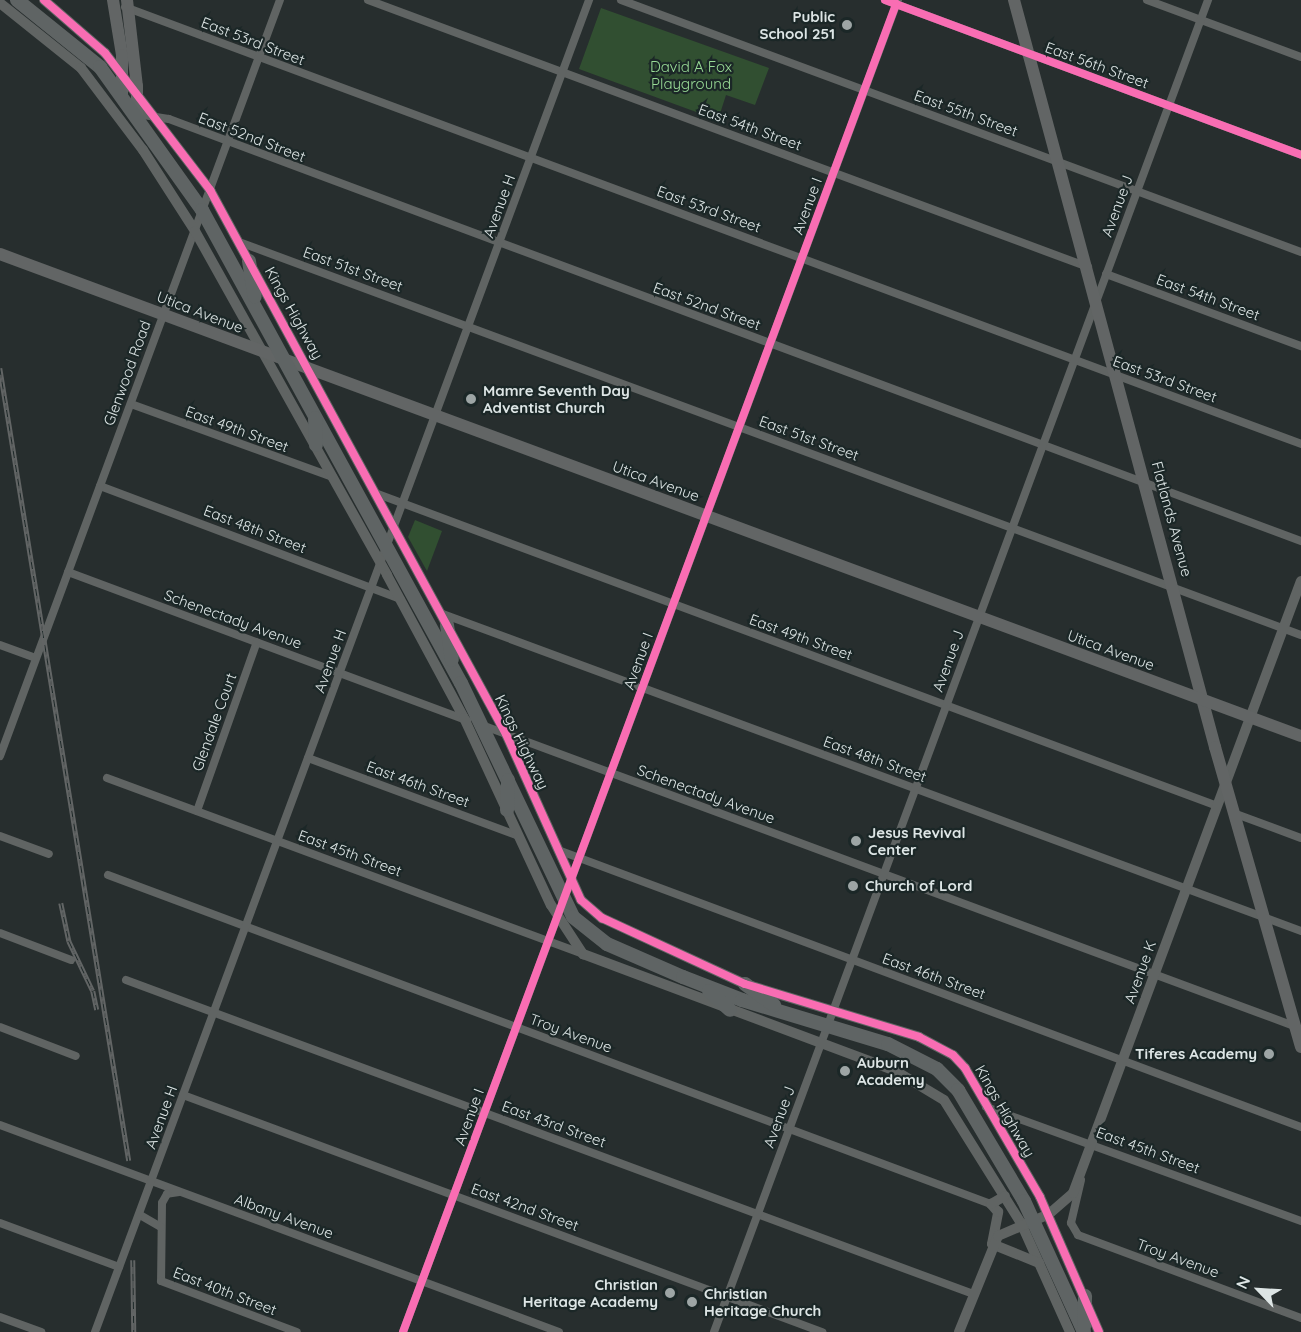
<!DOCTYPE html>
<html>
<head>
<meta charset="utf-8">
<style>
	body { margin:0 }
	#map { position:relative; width:1301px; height:1332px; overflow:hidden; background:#272e2e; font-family:Quicksand,sans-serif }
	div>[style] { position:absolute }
	.green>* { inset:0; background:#314f31 }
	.minor>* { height:8px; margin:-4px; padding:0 4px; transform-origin:4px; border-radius:4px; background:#606463 }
	.tertiary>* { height:10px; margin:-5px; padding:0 5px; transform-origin:5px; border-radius:5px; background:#606463 }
	.secondary>* { height:12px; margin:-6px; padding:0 6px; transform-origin:6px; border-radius:6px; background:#626565 }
	.primary>* { height:14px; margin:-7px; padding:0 7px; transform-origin:7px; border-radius:7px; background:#5f6464 }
	.rail>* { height:4.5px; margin-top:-2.25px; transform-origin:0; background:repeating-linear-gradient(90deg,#1b2727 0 7px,#626565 0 14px); box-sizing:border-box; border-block:2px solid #626565 }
	.cycleway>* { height:8px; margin:-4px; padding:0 4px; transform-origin:4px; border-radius:4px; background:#f96db3 }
	.dots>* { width:16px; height:16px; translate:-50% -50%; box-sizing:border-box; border:3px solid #1b2727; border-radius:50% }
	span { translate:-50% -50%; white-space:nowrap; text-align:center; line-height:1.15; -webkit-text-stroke:4.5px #1b2727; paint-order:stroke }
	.poi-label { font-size:15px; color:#dde5e5; font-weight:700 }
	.right { translate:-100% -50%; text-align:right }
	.left { translate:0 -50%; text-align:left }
	.street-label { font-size:15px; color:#dde5e5 }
	.park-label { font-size:15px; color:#99db96 }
	.north { position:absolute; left:1229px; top:1260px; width:60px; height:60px; -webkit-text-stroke:4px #1b2727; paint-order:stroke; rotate:295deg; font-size:16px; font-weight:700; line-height:24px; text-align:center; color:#dde5e5 }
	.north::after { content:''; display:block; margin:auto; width:21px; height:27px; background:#dde5e5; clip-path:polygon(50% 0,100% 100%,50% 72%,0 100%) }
</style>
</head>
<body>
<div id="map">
	<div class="green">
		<i style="clip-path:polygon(601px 8px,769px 68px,755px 105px,726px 95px,718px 120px,579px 69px)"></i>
		<i style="clip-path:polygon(415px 520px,442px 531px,427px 571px,408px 537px)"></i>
	</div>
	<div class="minor">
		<i style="left:368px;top:0;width:768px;rotate:20.35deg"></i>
		<i style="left:621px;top:0;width:725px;rotate:20.33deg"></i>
		<i style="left:885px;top:0;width:444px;rotate:20.4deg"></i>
		<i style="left:1147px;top:0;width:164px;rotate:20.3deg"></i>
		<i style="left:125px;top:7px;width:1255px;rotate:20.38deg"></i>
		<i style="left:137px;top:114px;width:32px;rotate:9deg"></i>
		<i style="left:169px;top:119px;width:1208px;rotate:20.45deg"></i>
		<i style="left:239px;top:242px;width:1132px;rotate:20.31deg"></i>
		<i style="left:1106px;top:274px;width:208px;rotate:20.3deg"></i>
		<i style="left:131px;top:404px;width:215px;rotate:19.9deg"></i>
		<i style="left:100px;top:486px;width:321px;rotate:20.6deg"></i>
		<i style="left:375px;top:493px;width:898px;rotate:20.39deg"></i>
		<i style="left:68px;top:572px;width:426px;rotate:20.4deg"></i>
		<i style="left:440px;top:613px;width:918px;rotate:20.27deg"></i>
		<i style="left:0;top:645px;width:38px;rotate:20deg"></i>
		<i style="left:479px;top:724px;width:872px;rotate:20.33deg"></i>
		<i style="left:0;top:756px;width:806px;rotate:-69.68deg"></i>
		<i style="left:308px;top:758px;width:225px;rotate:20.3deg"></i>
		<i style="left:107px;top:778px;width:507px;rotate:20.29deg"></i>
		<i style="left:197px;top:811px;width:179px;rotate:-70.5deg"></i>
		<i style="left:1236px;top:814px;width:69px;rotate:20.3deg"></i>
		<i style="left:0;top:836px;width:52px;rotate:20.2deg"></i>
		<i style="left:558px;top:850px;width:793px;rotate:20.45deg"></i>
		<i style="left:108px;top:875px;width:942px;rotate:20.44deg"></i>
		<i style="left:564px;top:899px;width:959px;rotate:-69.62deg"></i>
		<i style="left:0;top:933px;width:76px;rotate:20.8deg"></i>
		<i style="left:126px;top:980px;width:903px;rotate:20.34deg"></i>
		<i style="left:0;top:1027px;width:81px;rotate:20.9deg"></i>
		<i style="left:183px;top:1095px;width:682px;rotate:20.35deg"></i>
		<i style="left:986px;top:1107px;width:335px;rotate:19.9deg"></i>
		<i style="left:0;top:1125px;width:596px;rotate:20.32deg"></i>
		<i style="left:1081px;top:1180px;width:44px;rotate:103.1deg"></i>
		<i style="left:1071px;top:1223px;width:14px;rotate:60deg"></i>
		<i style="left:1078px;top:1235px;width:238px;rotate:20.4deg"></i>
		<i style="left:179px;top:1192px;width:12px;rotate:171deg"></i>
		<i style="left:167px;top:1194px;width:10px;rotate:119deg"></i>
		<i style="left:162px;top:1203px;width:78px;rotate:90.7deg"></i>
		<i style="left:161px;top:1281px;width:145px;rotate:20.6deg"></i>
		<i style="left:140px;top:1215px;width:24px;rotate:30deg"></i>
		<i style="left:0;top:1223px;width:127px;rotate:20.3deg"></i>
		<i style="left:0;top:1317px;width:44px;rotate:20.1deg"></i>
		<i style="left:95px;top:1332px;width:1421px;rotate:-69.65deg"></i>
		<i style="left:403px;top:1332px;width:447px;rotate:-69.6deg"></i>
		<i style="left:714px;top:1332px;width:1421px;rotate:-69.65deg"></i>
	</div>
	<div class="tertiary">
		<i style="left:44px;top:0;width:81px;rotate:41deg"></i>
		<i style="left:105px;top:53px;width:173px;rotate:52.5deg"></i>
		<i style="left:210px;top:190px;width:619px;rotate:61.45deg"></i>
		<i style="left:506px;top:734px;width:182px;rotate:65.7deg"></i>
		<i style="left:581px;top:900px;width:28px;rotate:41deg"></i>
		<i style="left:602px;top:918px;width:157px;rotate:24.8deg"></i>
		<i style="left:745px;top:984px;width:182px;rotate:16.9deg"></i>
		<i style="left:919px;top:1037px;width:38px;rotate:28deg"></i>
		<i style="left:953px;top:1055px;width:18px;rotate:47deg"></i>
		<i style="left:965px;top:1068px;width:149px;rotate:59.8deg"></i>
		<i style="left:1040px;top:1197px;width:147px;rotate:66.4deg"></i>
		<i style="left:0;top:3px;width:104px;rotate:38.7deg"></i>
		<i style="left:81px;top:68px;width:103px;rotate:52.9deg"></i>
		<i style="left:143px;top:150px;width:96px;rotate:57.3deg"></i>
		<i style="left:195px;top:231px;width:394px;rotate:60.8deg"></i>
		<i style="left:387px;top:575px;width:162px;rotate:61.7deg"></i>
		<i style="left:464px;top:718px;width:206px;rotate:65.1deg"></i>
		<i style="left:551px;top:905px;width:59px;rotate:56.9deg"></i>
		<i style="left:583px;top:954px;width:332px;rotate:20.5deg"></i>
		<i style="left:894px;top:1070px;width:58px;rotate:31deg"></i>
		<i style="left:944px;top:1100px;width:145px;rotate:58deg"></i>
		<i style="left:1021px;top:1223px;width:120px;rotate:65.8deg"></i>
		<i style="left:992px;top:1244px;width:33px;rotate:-79deg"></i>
		<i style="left:998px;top:1212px;width:11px;rotate:-131deg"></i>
		<i style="left:991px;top:1204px;width:16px;rotate:-30deg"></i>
		<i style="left:992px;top:1244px;width:51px;rotate:22deg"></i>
		<i style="left:959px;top:1332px;width:104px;rotate:-67.9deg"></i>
		<i style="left:998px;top:1236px;width:56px;rotate:-23.3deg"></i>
		<i style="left:1049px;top:1214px;width:32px;rotate:-41deg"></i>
		<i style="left:1073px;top:1193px;width:653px;rotate:-69.57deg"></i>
	</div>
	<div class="secondary">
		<i style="left:113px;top:0;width:56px;rotate:80.7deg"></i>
		<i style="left:122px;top:55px;width:39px;rotate:90deg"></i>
		<i style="left:127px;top:0;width:87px;rotate:83.4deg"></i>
		<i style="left:137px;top:86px;width:28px;rotate:90deg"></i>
		<i style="left:1014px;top:0;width:774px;rotate:74.94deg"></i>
		<i style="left:1215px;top:747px;width:312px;rotate:74deg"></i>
		<i style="left:0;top:254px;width:1387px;rotate:20.33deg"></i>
	</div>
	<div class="primary">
		<i style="left:17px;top:0;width:107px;rotate:38.9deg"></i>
		<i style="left:100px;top:67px;width:176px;rotate:54.5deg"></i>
		<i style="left:202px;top:210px;width:539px;rotate:61.3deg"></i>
		<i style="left:461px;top:683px;width:259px;rotate:64.4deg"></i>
		<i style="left:573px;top:917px;width:43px;rotate:38.5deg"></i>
		<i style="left:607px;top:944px;width:83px;rotate:23.5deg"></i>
		<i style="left:683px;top:977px;width:63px;rotate:21.3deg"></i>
		<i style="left:742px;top:1000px;width:152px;rotate:16.8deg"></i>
		<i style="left:888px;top:1044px;width:55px;rotate:27deg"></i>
		<i style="left:937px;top:1069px;width:30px;rotate:45deg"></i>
		<i style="left:958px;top:1090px;width:129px;rotate:59.3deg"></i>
		<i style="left:1024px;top:1201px;width:144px;rotate:65.4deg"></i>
		<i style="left:249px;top:261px;width:36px;rotate:81deg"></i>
		<i style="left:315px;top:418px;width:27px;rotate:88deg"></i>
		<i style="left:447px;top:625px;width:35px;rotate:82deg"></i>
		<i style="left:507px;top:810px;width:30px;rotate:-88deg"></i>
		<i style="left:745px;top:984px;width:36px;rotate:36deg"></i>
		<i style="left:709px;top:991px;width:28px;rotate:42deg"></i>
		<i style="left:1084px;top:1327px;width:31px;rotate:-88deg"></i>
	</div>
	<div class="rail">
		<i style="left:0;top:368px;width:803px;rotate:80.76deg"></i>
		<i style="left:61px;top:903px;width:39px;rotate:78deg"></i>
		<i style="left:69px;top:941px;width:55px;rotate:64.4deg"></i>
		<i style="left:93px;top:991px;width:19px;rotate:78deg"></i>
		<i style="left:133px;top:1260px;width:72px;rotate:89.2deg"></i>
	</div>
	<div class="cycleway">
		<i style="left:44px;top:0;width:81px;rotate:41deg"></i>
		<i style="left:105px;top:53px;width:173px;rotate:52.5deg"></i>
		<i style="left:210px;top:190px;width:619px;rotate:61.45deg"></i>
		<i style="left:506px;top:734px;width:182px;rotate:65.7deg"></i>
		<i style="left:581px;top:900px;width:28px;rotate:41deg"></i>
		<i style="left:602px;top:918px;width:157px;rotate:24.8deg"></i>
		<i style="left:745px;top:984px;width:182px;rotate:16.9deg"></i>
		<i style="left:919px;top:1037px;width:38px;rotate:28deg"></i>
		<i style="left:953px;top:1055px;width:18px;rotate:47deg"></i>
		<i style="left:965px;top:1068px;width:149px;rotate:59.8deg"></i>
		<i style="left:1040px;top:1197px;width:147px;rotate:66.4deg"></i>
		<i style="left:885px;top:0;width:444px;rotate:20.4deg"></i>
		<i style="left:403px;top:1332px;width:1417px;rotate:-69.63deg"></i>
	</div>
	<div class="dots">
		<i style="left:847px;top:25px;background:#9da5a5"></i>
		<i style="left:471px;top:399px;background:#9da5a5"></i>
		<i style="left:856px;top:841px;background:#9da5a5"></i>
		<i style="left:853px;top:886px;background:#9da5a5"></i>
		<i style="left:1269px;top:1054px;background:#9da5a5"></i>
		<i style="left:845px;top:1071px;background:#9da5a5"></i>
		<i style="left:670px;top:1293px;background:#9da5a5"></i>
		<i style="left:692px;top:1302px;background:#9da5a5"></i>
	</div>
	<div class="poi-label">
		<span class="right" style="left:835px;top:25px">Public<br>School 251</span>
		<span class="left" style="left:483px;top:399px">Mamre Seventh Day<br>Adventist Church</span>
		<span class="left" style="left:868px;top:841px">Jesus Revival<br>Center</span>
		<span class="left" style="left:865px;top:886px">Church of Lord</span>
		<span class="right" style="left:1257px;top:1054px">Tiferes Academy</span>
		<span class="left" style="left:857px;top:1071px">Auburn<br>Academy</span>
		<span class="right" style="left:658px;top:1293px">Christian<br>Heritage Academy</span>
		<span class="left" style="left:704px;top:1302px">Christian<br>Heritage Church</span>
	</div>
	<div class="street-label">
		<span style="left:253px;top:41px;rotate:21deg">East 53rd Street</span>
		<span style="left:1097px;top:65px;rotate:20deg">East 56th Street</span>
		<span style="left:966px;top:113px;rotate:20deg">East 55th Street</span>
		<span style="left:750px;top:127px;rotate:20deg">East 54th Street</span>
		<span style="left:252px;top:137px;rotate:21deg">East 52nd Street</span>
		<span style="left:499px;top:206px;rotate:-70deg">Avenue H</span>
		<span style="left:807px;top:206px;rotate:-70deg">Avenue I</span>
		<span style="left:1117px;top:206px;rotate:-70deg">Avenue J</span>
		<span style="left:709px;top:209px;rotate:20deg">East 53rd Street</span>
		<span style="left:353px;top:269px;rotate:20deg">East 51st Street</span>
		<span style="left:1208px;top:297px;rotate:20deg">East 54th Street</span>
		<span style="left:707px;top:306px;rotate:20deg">East 52nd Street</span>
		<span style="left:200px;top:312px;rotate:21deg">Utica Avenue</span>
		<span style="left:294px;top:313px;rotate:61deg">Kings Highway</span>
		<span style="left:127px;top:373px;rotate:-70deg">Glenwood Road</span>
		<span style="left:1165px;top:379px;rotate:20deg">East 53rd Street</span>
		<span style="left:237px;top:429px;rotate:20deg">East 49th Street</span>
		<span style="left:809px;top:438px;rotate:20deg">East 51st Street</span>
		<span style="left:656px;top:481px;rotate:20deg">Utica Avenue</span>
		<span style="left:1172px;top:519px;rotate:75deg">Flatlands Avenue</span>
		<span style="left:255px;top:529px;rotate:21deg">East 48th Street</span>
		<span style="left:233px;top:619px;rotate:20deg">Schenectady Avenue</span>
		<span style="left:801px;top:637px;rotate:20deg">East 49th Street</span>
		<span style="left:1111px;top:650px;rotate:20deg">Utica Avenue</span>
		<span style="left:330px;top:661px;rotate:-70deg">Avenue H</span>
		<span style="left:638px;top:661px;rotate:-70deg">Avenue I</span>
		<span style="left:948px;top:661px;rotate:-70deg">Avenue J</span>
		<span style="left:214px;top:722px;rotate:-70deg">Glendale Court</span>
		<span style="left:522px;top:742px;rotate:64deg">Kings Highway</span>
		<span style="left:875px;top:759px;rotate:20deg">East 48th Street</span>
		<span style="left:418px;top:784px;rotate:20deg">East 46th Street</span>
		<span style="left:706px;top:794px;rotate:20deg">Schenectady Avenue</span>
		<span style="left:350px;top:853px;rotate:20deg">East 45th Street</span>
		<span style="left:1140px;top:972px;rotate:-70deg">Avenue K</span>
		<span style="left:934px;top:976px;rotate:20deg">East 46th Street</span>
		<span style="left:571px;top:1033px;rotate:20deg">Troy Avenue</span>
		<span style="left:1005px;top:1111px;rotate:60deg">Kings Highway</span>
		<span style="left:161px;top:1117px;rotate:-70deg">Avenue H</span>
		<span style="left:469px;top:1117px;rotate:-70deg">Avenue I</span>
		<span style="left:779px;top:1117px;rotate:-70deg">Avenue J</span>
		<span style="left:554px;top:1124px;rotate:20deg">East 43rd Street</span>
		<span style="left:1148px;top:1150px;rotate:20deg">East 45th Street</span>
		<span style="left:525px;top:1207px;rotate:20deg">East 42nd Street</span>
		<span style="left:284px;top:1216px;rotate:20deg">Albany Avenue</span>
		<span style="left:1178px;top:1258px;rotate:20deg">Troy Avenue</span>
		<span style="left:225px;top:1291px;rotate:21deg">East 40th Street</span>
	</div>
	<div class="park-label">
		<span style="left:691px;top:75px">David A Fox<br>Playground</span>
	</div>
	<div class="north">N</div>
</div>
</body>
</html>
